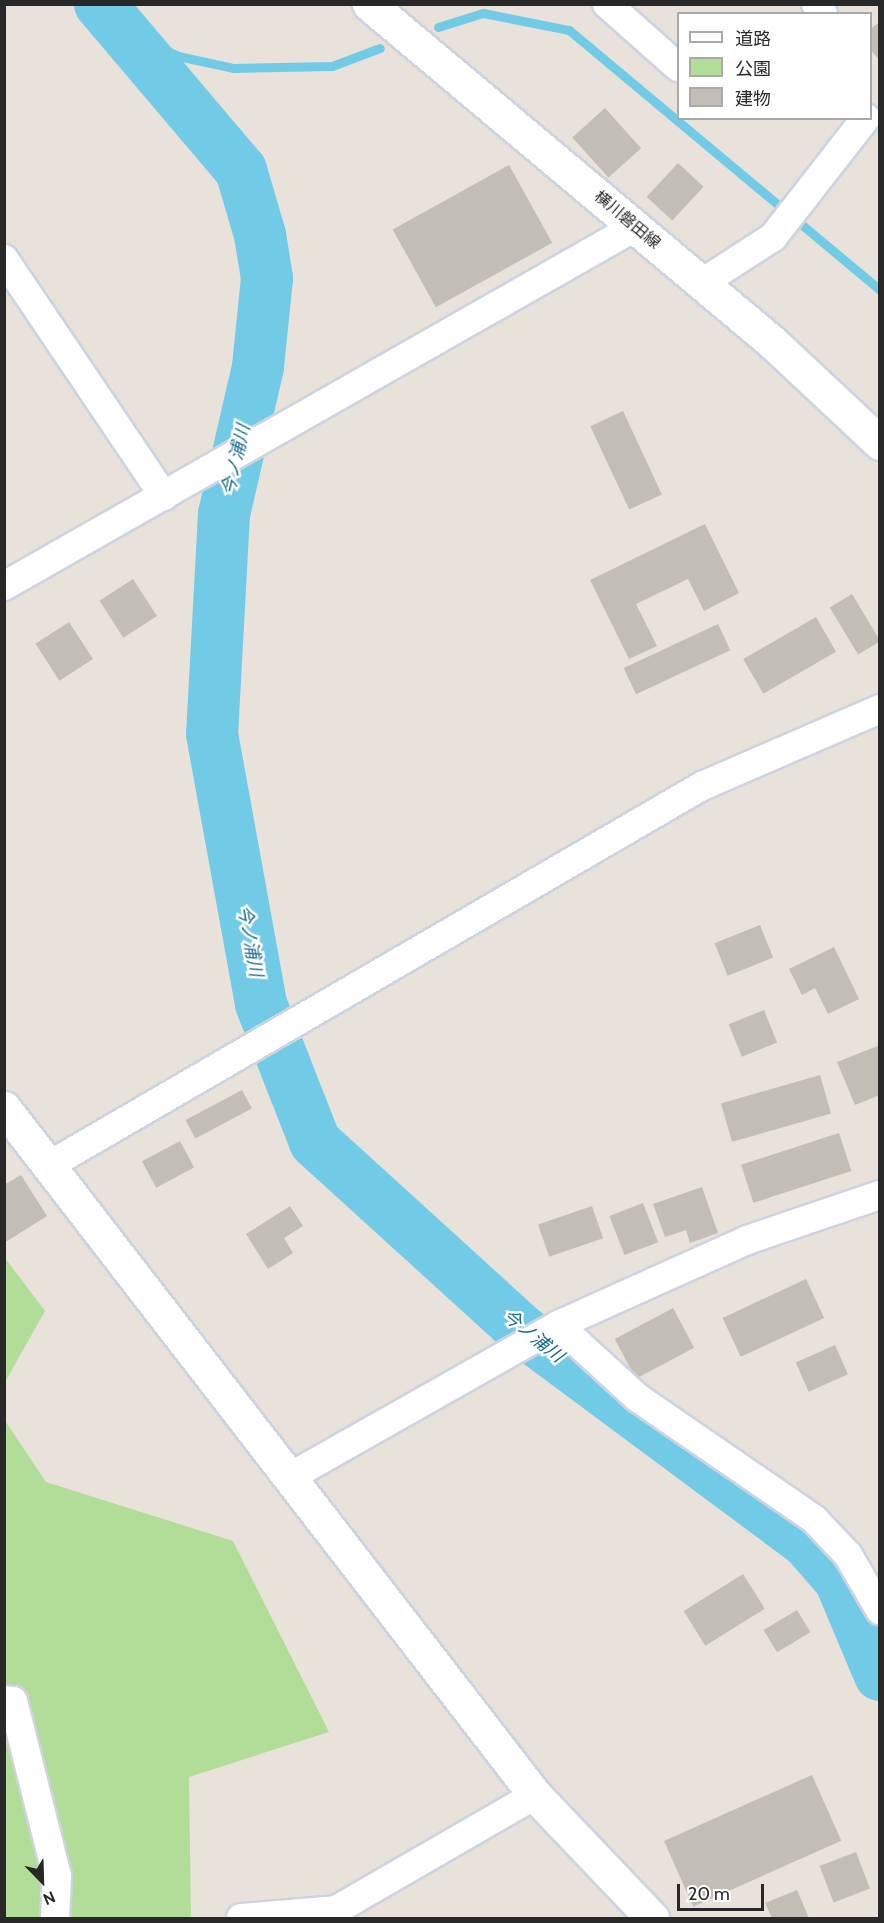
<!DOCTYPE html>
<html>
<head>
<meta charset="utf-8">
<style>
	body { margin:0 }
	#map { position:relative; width:884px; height:1923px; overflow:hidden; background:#e9e2da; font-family:Cabin,"Noto Sans JP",sans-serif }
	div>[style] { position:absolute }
	.green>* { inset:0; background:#b2dd99 }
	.stream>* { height:9px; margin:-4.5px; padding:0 4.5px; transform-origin:4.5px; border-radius:4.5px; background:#72cbe6 }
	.river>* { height:52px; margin:-26px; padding:0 26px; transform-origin:26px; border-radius:26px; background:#72cbe6 }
	.building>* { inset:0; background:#c2bdb5; transform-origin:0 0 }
	.roads { filter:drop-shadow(2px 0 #cfd3e0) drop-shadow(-2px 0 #cfd3e0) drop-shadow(0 2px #cfd3e0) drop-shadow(0 -2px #cfd3e0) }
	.minor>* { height:28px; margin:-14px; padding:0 14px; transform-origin:14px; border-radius:14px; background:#fff }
	.tertiary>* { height:33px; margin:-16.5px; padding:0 16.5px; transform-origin:16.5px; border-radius:16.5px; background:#fff }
	.secondary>* { height:33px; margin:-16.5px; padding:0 16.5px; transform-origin:16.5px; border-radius:16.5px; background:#fff }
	span { translate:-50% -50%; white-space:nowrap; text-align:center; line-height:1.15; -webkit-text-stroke:5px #fff; paint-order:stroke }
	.street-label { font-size:16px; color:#282828 }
	.water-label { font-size:18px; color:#15688e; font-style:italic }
	.frame { position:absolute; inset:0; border:6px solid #282828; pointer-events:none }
	.legend { position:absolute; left:677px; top:12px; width:195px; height:108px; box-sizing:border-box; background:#fff; border:2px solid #a9a9a9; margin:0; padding:8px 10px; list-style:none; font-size:18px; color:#282828 }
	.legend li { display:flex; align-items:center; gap:12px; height:30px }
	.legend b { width:30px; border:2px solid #a9a9a9 }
	.north { position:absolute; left:12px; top:1851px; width:60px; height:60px; -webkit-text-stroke:4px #fff; paint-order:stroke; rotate:157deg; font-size:16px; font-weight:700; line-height:24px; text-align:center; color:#282828 }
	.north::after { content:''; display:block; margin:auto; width:21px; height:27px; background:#282828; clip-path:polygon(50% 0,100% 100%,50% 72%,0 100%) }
	.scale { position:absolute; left:677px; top:1884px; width:87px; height:27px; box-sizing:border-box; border:3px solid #282828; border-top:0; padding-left:8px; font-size:18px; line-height:21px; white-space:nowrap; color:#282828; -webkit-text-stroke:4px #fff; paint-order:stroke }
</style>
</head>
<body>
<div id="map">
	<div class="green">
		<i style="clip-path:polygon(5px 1258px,45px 1311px,5px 1382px)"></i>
		<i style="clip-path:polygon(4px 1419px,46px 1482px,233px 1541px,329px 1732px,189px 1777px,191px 1918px,5px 1918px)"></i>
	</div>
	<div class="stream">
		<i style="left:438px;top:27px;width:47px;rotate:-17.3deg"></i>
		<i style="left:483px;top:13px;width:88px;rotate:11.2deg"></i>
		<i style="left:569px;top:30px;width:405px;rotate:39.9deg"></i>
		<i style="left:118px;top:28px;width:66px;rotate:25deg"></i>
		<i style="left:178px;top:56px;width:56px;rotate:12.3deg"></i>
		<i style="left:233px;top:68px;width:99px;rotate:-1.2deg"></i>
		<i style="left:332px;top:66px;width:51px;rotate:-20.6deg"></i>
	</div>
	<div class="river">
		<i style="left:100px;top:4px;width:218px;rotate:49.7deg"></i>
		<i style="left:241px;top:170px;width:68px;rotate:73.7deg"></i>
		<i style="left:260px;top:235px;width:44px;rotate:80.8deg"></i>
		<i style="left:267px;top:278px;width:89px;rotate:95.8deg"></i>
		<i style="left:258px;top:367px;width:151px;rotate:103deg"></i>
		<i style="left:224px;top:514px;width:220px;rotate:93.1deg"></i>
		<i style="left:212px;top:734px;width:274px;rotate:79.7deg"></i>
		<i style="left:261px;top:1004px;width:148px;rotate:68.6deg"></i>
		<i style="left:315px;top:1142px;width:281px;rotate:42.3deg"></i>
		<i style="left:523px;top:1331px;width:354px;rotate:36.6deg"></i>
		<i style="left:807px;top:1542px;width:50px;rotate:49deg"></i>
		<i style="left:840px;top:1580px;width:103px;rotate:67.2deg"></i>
	</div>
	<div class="building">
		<i style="clip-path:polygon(880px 22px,880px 61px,870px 49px,870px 29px)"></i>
		<i style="left:605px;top:108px;width:54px;height:44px;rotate:48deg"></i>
		<i style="left:678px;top:163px;width:35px;height:46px;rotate:43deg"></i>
		<i style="left:509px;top:165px;width:89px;height:133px;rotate:61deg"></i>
		<i style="left:623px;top:411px;width:92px;height:36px;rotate:65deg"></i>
		<i style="clip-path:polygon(705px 524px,739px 593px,704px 611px,688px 579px,636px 604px,657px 646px,629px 659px,590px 580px)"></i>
		<i style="left:133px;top:579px;width:44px;height:40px;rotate:57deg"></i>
		<i style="left:852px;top:594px;width:55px;height:26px;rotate:59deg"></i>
		<i style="left:816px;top:617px;width:40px;height:84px;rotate:60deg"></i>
		<i style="left:69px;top:622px;width:44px;height:40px;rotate:57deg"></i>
		<i style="left:718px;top:624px;width:29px;height:104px;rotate:65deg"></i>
		<i style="left:760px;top:925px;width:35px;height:49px;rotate:68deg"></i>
		<i style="clip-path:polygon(834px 947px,859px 999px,828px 1014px,815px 988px,802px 995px,789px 969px)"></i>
		<i style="left:764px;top:1010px;width:35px;height:38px;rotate:68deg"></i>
		<i style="clip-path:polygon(880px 1045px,880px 1095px,855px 1105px,837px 1062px)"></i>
		<i style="left:820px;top:1075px;width:40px;height:103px;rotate:74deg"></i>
		<i style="left:242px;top:1090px;width:21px;height:64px;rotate:62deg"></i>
		<i style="left:839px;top:1133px;width:40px;height:103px;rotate:72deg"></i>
		<i style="left:180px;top:1141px;width:30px;height:43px;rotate:62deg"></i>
		<i style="clip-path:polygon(21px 1175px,47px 1216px,4px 1243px,4px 1185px)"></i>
		<i style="clip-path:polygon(702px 1187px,718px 1233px,690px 1243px,686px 1230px,665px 1237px,653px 1204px)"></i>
		<i style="left:643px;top:1203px;width:42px;height:36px;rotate:69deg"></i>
		<i style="clip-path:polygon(290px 1206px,303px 1226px,284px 1238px,293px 1253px,268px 1269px,246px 1234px)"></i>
		<i style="left:592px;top:1206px;width:34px;height:57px;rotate:71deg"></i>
		<i style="left:806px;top:1279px;width:43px;height:92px;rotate:65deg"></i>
		<i style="left:673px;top:1308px;width:45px;height:66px;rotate:62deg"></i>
		<i style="left:835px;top:1345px;width:32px;height:43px;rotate:66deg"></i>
		<i style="left:743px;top:1574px;width:41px;height:70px;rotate:58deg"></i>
		<i style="left:797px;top:1610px;width:26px;height:39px;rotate:59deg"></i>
		<i style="left:812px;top:1775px;width:72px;height:162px;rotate:66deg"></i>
		<i style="left:856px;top:1852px;width:39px;height:39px;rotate:69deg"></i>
		<i style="clip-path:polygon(797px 1890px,809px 1918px,772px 1918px,765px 1903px)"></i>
	</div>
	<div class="roads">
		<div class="minor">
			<i style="left:607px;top:4px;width:95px;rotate:41.6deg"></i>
			<i style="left:816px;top:4px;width:12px;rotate:55deg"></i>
			<i style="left:4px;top:259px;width:286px;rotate:56deg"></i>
			<i style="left:702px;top:283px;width:85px;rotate:-32.9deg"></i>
			<i style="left:773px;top:237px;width:151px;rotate:-52deg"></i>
			<i style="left:4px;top:586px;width:726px;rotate:-29.64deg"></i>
			<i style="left:48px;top:1166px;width:756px;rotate:-30.16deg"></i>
			<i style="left:702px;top:786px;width:194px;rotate:-23.4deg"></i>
			<i style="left:558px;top:1325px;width:108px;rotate:42.4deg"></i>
			<i style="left:638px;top:1398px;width:214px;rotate:34.5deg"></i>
			<i style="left:814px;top:1519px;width:50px;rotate:46.6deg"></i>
			<i style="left:848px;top:1555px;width:64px;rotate:59.8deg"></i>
			<i style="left:288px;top:1478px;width:310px;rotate:-29.5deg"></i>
			<i style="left:558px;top:1325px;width:207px;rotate:-24.2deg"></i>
			<i style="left:747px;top:1240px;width:140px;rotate:-18.7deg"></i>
			<i style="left:4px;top:1700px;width:9px;rotate:6deg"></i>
			<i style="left:13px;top:1701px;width:180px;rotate:75.9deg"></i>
			<i style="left:57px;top:1876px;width:42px;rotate:92.7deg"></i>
			<i style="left:241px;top:1918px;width:95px;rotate:-4.8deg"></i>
			<i style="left:336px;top:1910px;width:230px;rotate:-30deg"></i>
		</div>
		<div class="tertiary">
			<i style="left:4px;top:1108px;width:868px;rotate:52.3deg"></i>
			<i style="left:535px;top:1795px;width:170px;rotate:46.4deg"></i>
		</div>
		<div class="secondary">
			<i style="left:369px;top:4px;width:526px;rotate:39.99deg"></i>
			<i style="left:772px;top:342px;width:148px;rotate:43.1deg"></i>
		</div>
	</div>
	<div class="street-label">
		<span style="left:627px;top:220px;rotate:40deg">横川磐田線</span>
	</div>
	<div class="water-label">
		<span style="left:236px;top:460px;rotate:-77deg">今ノ浦川</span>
		<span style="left:250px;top:941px;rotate:80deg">今ノ浦川</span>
		<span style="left:533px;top:1336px;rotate:39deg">今ノ浦川</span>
	</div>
	<div class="frame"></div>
	<ul class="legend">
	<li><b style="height:8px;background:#fff"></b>道路</li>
	<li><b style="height:16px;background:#b2dd99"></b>公園</li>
	<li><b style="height:16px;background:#c2bdb5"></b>建物</li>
	</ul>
	<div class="north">N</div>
	<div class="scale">20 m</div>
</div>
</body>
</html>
